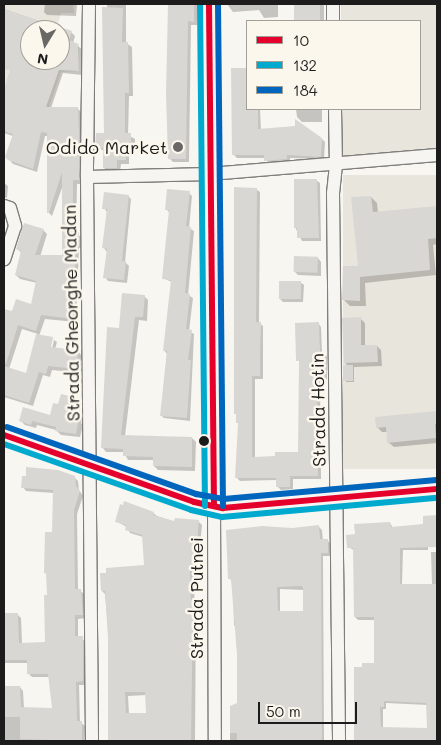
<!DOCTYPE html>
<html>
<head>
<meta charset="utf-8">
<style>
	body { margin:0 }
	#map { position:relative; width:441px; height:745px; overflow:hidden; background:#f8f6f0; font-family:Mali,sans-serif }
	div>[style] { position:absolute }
	.built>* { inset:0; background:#e8e5dd; transform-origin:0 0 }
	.shadow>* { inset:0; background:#0003; transform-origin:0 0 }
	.building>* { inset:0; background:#d9d7d3; transform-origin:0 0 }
	.roads { filter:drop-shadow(1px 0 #7f7e7b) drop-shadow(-1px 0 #7f7e7b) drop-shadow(0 1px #7f7e7b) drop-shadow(0 -1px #7f7e7b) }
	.minor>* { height:12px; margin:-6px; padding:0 6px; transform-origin:6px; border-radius:6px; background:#f6f5f1 }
	.tertiary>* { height:15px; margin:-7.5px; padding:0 7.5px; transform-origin:7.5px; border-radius:7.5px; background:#f6f5f1 }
	.bus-1>* { height:6px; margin:-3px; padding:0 3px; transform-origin:3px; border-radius:3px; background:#e4002b }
	.bus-2>* { height:6px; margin:-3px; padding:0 3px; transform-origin:3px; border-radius:3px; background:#00a9ce }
	.bus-3>* { height:6px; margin:-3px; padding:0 3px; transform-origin:3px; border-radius:3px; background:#0065bd }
	.dots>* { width:14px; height:14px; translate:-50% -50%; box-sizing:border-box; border:2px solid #fbf7ec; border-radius:50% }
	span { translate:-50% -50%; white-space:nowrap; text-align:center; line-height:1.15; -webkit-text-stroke:5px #fbf7ec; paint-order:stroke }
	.poi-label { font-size:18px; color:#1c1c1c }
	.right { translate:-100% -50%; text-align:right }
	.street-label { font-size:18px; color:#1c1c1c }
	.frame { position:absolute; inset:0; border:5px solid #1c1c1c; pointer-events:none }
	.legend { position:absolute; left:246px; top:20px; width:175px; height:90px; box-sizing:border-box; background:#fbf7ec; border:1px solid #a29f99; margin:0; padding:6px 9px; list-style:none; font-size:15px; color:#1c1c1c }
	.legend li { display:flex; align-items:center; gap:10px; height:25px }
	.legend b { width:25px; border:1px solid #a29f99 }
	.north { position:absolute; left:20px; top:20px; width:50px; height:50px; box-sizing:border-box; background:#fbf7ec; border:1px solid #a29f99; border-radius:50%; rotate:189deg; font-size:14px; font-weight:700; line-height:20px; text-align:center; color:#1c1c1c }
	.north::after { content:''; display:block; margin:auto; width:18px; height:22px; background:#696866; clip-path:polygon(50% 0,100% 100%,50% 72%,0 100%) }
	.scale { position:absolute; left:258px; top:702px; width:99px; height:22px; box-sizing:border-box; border:2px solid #1c1c1c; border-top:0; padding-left:6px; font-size:15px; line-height:18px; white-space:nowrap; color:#1c1c1c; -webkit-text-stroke:4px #fbf7ec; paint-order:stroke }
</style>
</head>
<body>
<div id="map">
	<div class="built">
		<i style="clip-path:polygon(evenodd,4px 4px,73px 4px,74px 13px,61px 13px,57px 27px,61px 28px,68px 41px,79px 44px,79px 71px,61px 72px,49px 107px,45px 106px,39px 118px,4px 106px,4px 4px,30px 30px,60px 30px,60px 60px,30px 60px,30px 30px)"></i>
		<i style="clip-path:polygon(341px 4px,437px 4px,437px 148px,342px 157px,342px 109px,420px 109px,420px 21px,341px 21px)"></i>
		<i style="left:437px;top:175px;width:294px;height:94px;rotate:90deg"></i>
	</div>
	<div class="shadow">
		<i style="clip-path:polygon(45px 4px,77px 4px,76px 16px,47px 15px,44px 12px)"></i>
		<i style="clip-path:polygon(107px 4px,126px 4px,126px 43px,132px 47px,133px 96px,129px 96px,128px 135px,135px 139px,135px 148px,129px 148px,129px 164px,121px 164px,120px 172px,109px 172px,104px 168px,104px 151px,97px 147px,105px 135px)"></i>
		<i style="clip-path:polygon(169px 4px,198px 5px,197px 25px,191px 25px,189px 162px,173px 162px,169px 158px)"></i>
		<i style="clip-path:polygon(227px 4px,278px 4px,278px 17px,264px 18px,259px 10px,233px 12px)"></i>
		<i style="left:296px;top:4px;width:28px;height:17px"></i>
		<i style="clip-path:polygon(evenodd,4px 9px,71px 32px,75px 36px,73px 43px,82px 49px,82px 75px,63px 73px,51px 108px,77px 108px,81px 112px,82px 184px,77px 184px,76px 234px,83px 238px,83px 247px,79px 248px,76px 322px,45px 319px,39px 336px,54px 340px,51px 340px,49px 353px,51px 354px,54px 340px,57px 342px,55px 349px,78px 351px,82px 356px,80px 373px,52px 370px,50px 377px,43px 375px,33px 406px,4px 397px,4px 310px,12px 313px,32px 306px,37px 283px,20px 279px,16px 275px,22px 253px,17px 249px,43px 230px,47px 234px,40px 257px,63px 257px,63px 185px,52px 216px,48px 212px,48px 136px,45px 136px,37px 172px,13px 164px,7px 157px,13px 136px,4px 133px,4px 92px,19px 47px,4px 42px,4px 9px,30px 30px,60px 30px,60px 60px,30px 60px,30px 30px,4px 9px,22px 329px,38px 334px,27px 375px,9px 369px,22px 329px)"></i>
		<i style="clip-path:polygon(233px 69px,247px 69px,247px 109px,260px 109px,261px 130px,321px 138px,325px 142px,324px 159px,290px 158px,290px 162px,269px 164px,265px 158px,237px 158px,233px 154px)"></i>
		<i style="clip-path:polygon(296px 109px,322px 109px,322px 122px,302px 122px,297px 117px)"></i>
		<i style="clip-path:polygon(316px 180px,320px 183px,321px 241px,302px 241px,295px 227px)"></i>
		<i style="clip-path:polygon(4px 183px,8px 186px,7px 198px,4px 197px)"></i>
		<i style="clip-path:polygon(256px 189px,260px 192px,259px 323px,263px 326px,263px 379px,255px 379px,255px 458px,276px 458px,299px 453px,301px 363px,298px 360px,318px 323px,321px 327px,322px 353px,327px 356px,327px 379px,320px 380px,321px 479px,293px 479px,293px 489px,281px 490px,277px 486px,277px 480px,240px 481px,237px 478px)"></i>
		<i style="clip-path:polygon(189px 193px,192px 196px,189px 228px,194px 231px,188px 295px,193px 298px,189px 331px,194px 334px,190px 421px,164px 418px,161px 415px,167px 354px,164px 350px,172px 282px,163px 278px,170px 213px,166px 209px)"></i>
		<i style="clip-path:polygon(128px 196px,131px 199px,125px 262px,129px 266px,127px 283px,108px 281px,105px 277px,107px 252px,104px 248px,107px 212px,104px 208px)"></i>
		<i style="clip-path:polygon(371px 197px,377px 203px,378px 213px,437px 208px,437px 244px,433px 245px,436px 275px,365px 283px,366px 306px,350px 306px,344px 300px,359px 267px)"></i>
		<i style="clip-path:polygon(318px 258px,321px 262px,321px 276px,298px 275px,295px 272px)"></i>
		<i style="clip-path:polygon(300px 282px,304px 285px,303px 302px,283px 302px,280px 299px)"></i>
		<i style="clip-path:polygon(144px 296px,148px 300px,147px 321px,139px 320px,125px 436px,192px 438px,196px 442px,195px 471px,158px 470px,154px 466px,154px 460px,128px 460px,124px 452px,106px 452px,102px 447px,120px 330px)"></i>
		<i style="clip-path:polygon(360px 318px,365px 323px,365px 346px,377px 346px,381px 350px,382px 366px,354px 367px,354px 382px,346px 382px,348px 366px,345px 363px)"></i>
		<i style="clip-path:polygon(77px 399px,81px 404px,79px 414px,82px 418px,81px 423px,83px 425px,80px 437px,61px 435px,56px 430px,37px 425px,36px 428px,25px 425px,21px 421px,51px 417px,59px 406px)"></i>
		<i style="clip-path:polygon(437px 413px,437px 443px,394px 447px,388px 442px,388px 432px,382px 432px,377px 427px,376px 418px)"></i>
		<i style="clip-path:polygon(74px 477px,78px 481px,79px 490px,83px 496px,77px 514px,78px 590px,85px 594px,86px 618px,78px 619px,78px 637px,86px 641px,86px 685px,79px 685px,80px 722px,85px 726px,85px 741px,4px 741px,4px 687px,20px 687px,23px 691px,24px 709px,53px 709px,50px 677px,32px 677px,28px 673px,28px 663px,4px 663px,4px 615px,18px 615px,21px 618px,22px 644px,46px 644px,48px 597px,48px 575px,45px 573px,53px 533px,54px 493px,26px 491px,23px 487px)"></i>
		<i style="clip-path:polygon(evenodd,153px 513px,157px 516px,175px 522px,198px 521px,202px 525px,199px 556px,202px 559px,202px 570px,194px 573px,193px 586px,196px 606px,195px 741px,110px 741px,109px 638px,105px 594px,102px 591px,146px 567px,143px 537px,130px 533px,127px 527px,116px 521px,153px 513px,147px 695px,147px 714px,129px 714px,128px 696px,147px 695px)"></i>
		<i style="clip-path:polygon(evenodd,437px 517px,437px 536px,428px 537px,428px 550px,403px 550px,402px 585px,432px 585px,431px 552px,437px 552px,437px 741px,355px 741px,355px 668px,363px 668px,376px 664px,375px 620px,358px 620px,355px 617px,354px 550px,348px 547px,356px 535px,390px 523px,393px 528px,424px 526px,424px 518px,437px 517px,386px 703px,428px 705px,428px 729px,383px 728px,383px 709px,386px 709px,386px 703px)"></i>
		<i style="clip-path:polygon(evenodd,319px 527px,322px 530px,323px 541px,328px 541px,331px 544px,331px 556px,323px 556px,324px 741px,230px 741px,230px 727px,239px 704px,237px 628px,234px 625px,233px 582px,229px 578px,292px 529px,319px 527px,280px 589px,304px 590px,304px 612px,280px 613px,280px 589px)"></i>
	</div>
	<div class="building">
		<i style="clip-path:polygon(168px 4px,194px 4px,194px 22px,188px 21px,186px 159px,168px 159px,166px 94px)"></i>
		<i style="left:294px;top:4px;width:26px;height:17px"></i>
		<i style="clip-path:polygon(102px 7px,123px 8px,122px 42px,128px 42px,129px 93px,125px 93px,125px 133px,131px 133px,131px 145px,126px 145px,126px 160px,117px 160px,117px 168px,103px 168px,103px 148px,95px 148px,96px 133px,104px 133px)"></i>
		<i style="clip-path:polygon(4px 9px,60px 28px,30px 30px,30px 60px,60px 60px,60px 27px,72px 31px,69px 40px,78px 44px,79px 71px,59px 70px,46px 107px,78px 107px,79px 133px,79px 180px,73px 180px,73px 234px,79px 232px,79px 243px,76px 244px,73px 319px,41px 315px,36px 331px,18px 325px,6px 364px,4px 363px,4px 309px,12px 311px,16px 299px,31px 304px,36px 281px,15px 275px,21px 251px,16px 249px,24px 223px,44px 229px,35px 255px,62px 255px,62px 172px,49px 213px,47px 213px,47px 133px,41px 132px,33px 169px,8px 160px,5px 157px,13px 134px,4px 131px,4px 89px,10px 70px,4px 69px)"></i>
		<i style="clip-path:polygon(231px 68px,247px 68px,247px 109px,258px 109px,258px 129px,295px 126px,295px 119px,322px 138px,321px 157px,287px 155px,287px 159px,264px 161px,264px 155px,232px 155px)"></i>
		<i style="clip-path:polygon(294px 179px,317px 179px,319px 238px,297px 238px,297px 228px,294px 228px)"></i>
		<i style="clip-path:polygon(234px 187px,257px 188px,256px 322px,261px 322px,260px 354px,260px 376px,252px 376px,252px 457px,275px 456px,275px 452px,298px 452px,299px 361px,296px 361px,295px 323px,319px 322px,320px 352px,324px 352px,324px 377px,317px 377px,318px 476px,290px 476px,290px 487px,276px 487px,276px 478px,235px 478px,238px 423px,236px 423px,236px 414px,234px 414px)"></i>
		<i style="clip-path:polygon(167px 189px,190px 191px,186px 226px,191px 227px,185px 293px,190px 294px,186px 329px,192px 330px,188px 360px,191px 360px,187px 418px,160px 416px,167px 351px,163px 351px,171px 280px,162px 279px,169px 210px,165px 210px)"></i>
		<i style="clip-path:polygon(104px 192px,129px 195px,122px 261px,126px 261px,124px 280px,103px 278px,107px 249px,102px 248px,107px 209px,102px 209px)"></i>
		<i style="clip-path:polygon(371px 196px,373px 212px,437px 206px,437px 238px,428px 239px,430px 270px,360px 277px,360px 301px,342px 300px,343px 266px,358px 266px,351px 197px)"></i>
		<i style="left:294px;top:256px;width:24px;height:16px;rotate:2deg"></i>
		<i style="left:279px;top:281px;width:22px;height:18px"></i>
		<i style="clip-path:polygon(122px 293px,145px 295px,143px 317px,135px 317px,121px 435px,192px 437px,192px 467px,153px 466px,153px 457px,123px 456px,123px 449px,101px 448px,107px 327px,119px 328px)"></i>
		<i style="clip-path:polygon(361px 317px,361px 345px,377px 345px,378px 362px,344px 363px,342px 318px)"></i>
		<i style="clip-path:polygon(36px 334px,53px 337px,51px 347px,78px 350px,76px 369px,48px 366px,46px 374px,39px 372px,29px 403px,4px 395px,4px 366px,26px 373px)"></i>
		<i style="left:343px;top:365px;width:10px;height:16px"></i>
		<i style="clip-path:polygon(61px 394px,78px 398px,74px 411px,78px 412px,77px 419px,79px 419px,76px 434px,55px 431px,56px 427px,32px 421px,31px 425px,19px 421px,23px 407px,50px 415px,53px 403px,58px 404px)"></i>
		<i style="clip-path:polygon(437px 411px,437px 424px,435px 424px,436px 438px,387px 443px,386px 427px,376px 428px,375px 417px)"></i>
		<i style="clip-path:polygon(26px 467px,58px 470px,75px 476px,76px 486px,80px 491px,74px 510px,75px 589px,81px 589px,83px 615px,75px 615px,75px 636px,83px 636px,83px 681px,76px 682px,77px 721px,82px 721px,82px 741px,20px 739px,20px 717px,4px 717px,4px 686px,20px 686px,21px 707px,52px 708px,48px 674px,27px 674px,27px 660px,4px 660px,4px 613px,18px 613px,19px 643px,45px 642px,44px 595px,47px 595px,46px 573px,44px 573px,45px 532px,52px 532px,53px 490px,21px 488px,22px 476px,26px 476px)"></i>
		<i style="clip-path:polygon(evenodd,124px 501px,154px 512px,153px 515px,174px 521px,175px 518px,199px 520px,196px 554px,199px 554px,199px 566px,190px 570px,191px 601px,193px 601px,191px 741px,108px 741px,108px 638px,105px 591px,101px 591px,100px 573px,106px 573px,106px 568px,144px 565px,142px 535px,125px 530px,126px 525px,115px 522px,120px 504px,123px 505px,124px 501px,125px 692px,145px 692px,146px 713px,126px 713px,125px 692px)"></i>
		<i style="clip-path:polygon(evenodd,437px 515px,437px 547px,400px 548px,400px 584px,437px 584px,437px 741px,354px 741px,354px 667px,362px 667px,362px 663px,374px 663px,374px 617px,354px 617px,353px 548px,347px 548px,346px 535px,355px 534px,354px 524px,390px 522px,391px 527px,423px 524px,423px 516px,437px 515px,384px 701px,426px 703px,427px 728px,381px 727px,380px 707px,384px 707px,384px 701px)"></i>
		<i style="clip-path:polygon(evenodd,319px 525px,320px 539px,328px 539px,328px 553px,321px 553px,322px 741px,237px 741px,237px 733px,230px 733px,230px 706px,237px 703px,237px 655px,231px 579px,228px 579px,226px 530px,262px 526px,292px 528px,319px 525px,301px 586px,303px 587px,303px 611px,278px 611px,277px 587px,301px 586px)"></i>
	</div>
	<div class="roads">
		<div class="minor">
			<i style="left:89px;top:4px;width:173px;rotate:90.7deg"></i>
			<i style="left:87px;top:177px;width:564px;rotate:89.49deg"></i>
			<i style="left:333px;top:4px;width:17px;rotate:90deg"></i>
			<i style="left:335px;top:109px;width:56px;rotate:89deg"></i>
			<i style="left:336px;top:165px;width:28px;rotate:96deg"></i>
			<i style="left:333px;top:193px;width:548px;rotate:89.37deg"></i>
			<i style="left:87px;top:177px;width:123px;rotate:-1.4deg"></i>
			<i style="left:210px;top:174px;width:228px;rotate:-4.8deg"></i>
			<i style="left:4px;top:206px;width:6px;rotate:18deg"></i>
			<i style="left:10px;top:208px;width:19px;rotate:74deg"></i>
			<i style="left:15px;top:226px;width:35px;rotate:108deg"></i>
			<i style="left:214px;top:506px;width:235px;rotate:89.8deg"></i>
		</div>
		<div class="tertiary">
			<i style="left:209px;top:4px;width:502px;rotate:89.43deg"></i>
			<i style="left:4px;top:435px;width:201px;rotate:19.4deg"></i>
			<i style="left:194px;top:502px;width:30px;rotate:12deg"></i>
			<i style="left:223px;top:508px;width:215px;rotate:-5.1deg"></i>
		</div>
	</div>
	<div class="bus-1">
		<i style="left:209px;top:4px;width:502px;rotate:89.43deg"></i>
		<i style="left:4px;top:435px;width:201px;rotate:19.4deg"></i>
		<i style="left:194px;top:502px;width:30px;rotate:12deg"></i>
		<i style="left:223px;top:508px;width:215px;rotate:-5.1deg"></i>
	</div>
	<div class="bus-2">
		<i style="left:200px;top:4px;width:502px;rotate:89.43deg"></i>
		<i style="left:4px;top:444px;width:198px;rotate:19.4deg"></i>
		<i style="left:191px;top:510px;width:32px;rotate:13deg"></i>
		<i style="left:222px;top:517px;width:216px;rotate:-5.1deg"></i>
	</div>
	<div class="bus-3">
		<i style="left:218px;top:4px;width:502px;rotate:89.43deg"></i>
		<i style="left:7px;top:427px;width:201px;rotate:19.5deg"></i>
		<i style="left:196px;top:494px;width:28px;rotate:10deg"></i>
		<i style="left:224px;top:499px;width:213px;rotate:-5.1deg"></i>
	</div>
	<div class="dots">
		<i style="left:178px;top:147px;background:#696866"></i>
		<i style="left:204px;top:441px;background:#1c1c1c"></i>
	</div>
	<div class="poi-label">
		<span class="right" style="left:168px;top:147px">Odido Market</span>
	</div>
	<div class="street-label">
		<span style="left:71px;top:313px;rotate:-91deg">Strada Gheorghe Madan</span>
		<span style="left:318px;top:410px;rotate:-91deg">Strada Hotin</span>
		<span style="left:196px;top:598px;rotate:-90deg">Strada Putnei</span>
	</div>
	<div class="frame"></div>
	<ul class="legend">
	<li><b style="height:6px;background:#e4002b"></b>10</li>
	<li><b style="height:6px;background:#00a9ce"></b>132</li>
	<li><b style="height:6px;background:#0065bd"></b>184</li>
	</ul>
	<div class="north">N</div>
	<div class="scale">50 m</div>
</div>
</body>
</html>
